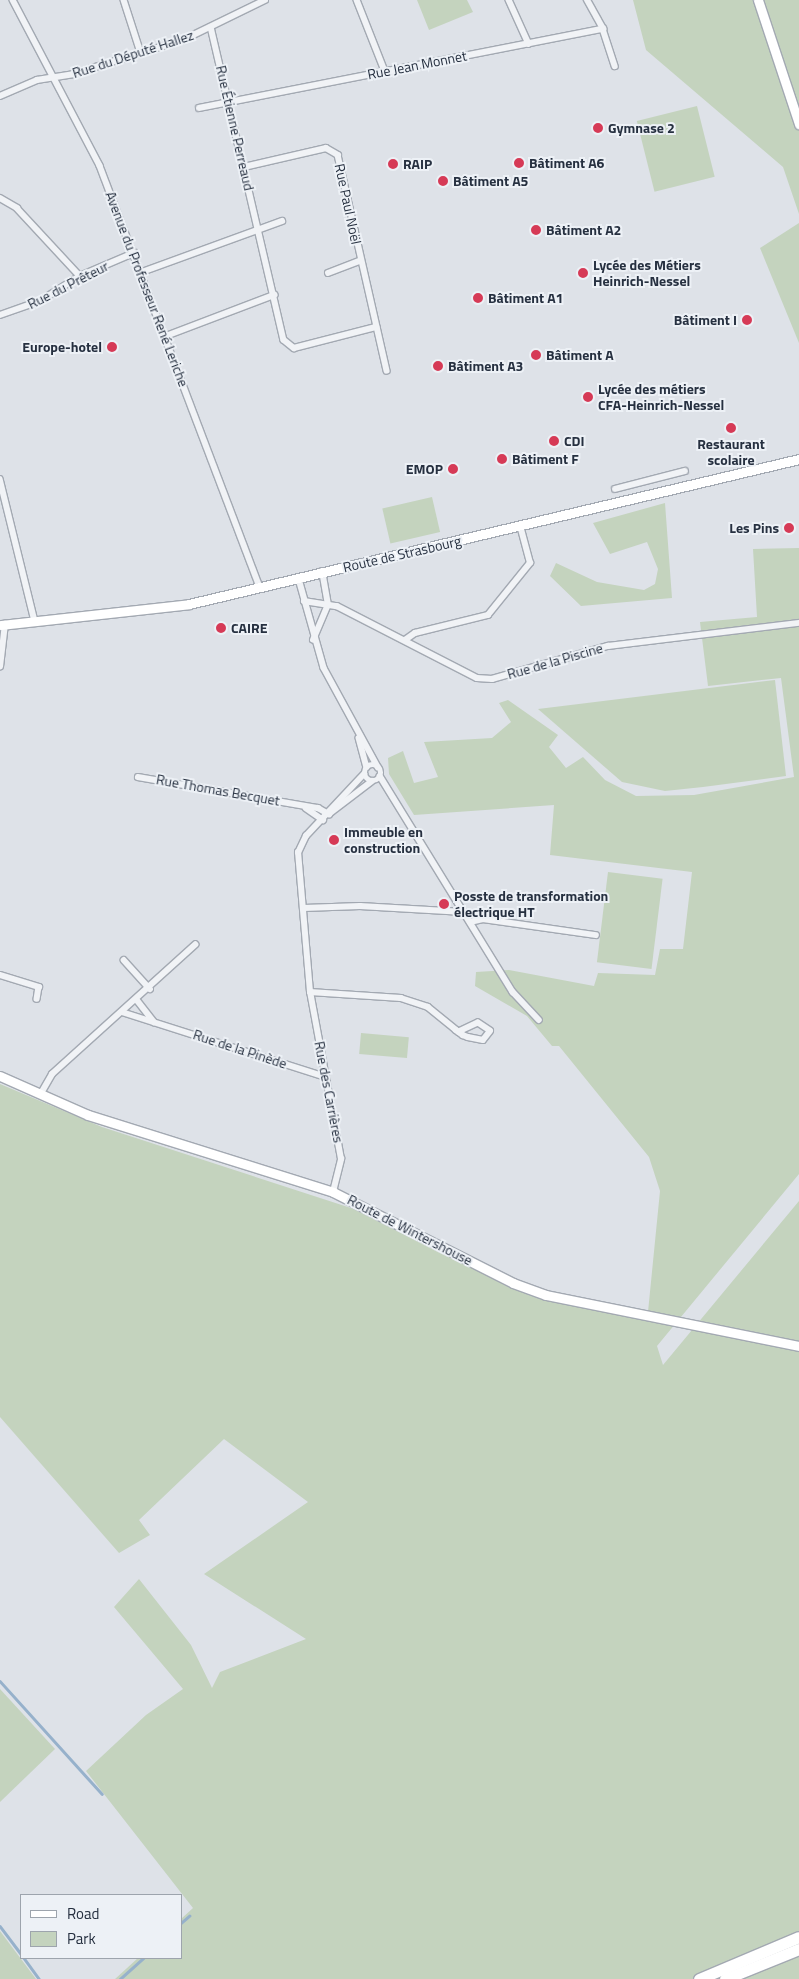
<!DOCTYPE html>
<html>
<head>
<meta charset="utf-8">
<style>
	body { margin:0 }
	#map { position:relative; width:799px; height:1979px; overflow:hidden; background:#dee2e8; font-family:"Titillium Web",sans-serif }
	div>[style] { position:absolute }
	.green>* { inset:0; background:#c4d3be; transform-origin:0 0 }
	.stream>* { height:2.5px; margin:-1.25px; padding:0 1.25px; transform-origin:1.25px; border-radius:1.25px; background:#96b1cb }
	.roads { filter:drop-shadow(1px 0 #a3a9b2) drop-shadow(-1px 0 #a3a9b2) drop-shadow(0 1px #a3a9b2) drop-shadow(0 -1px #a3a9b2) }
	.street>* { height:5.5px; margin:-2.75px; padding:0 2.75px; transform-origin:2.75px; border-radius:2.75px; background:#f1f3f6 }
	.street>.ring { margin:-2.75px; padding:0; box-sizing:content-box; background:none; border:5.5px solid #f1f3f6; border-radius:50% }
	.secondary>* { height:9px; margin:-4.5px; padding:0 4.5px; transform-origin:4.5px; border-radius:4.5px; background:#fff }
	.primary>* { height:9px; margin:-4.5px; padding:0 4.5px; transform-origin:4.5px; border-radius:4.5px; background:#fff }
	.highway>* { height:11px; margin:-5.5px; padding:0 5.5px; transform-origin:5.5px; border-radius:5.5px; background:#fff }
	.dots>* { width:14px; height:14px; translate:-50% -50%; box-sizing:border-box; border:2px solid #edf1f6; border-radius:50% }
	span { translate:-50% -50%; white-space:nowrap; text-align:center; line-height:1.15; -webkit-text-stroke:4px #edf1f6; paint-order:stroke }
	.street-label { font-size:14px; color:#263040 }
	.poi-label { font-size:14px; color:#263040; font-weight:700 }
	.left { translate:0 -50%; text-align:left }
	.right { translate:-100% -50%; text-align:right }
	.legend { position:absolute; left:20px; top:1894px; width:162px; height:65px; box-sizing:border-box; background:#edf1f6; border:1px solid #9da4ad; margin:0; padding:6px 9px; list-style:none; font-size:15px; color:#263040 }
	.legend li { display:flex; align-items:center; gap:10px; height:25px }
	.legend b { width:25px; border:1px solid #9da4ad }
</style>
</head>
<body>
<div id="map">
	<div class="green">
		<i style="clip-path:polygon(417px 0,467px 0,473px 12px,429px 30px)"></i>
		<i style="clip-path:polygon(633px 0,799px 0,799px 214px,783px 167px,646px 50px)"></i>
		<i style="left:697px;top:106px;width:73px;height:62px;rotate:76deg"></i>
		<i style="clip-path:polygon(799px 223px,799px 343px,760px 248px)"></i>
		<i style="left:432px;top:497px;width:36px;height:51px;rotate:77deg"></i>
		<i style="clip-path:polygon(665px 503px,672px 598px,581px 606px,550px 576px,556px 563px,597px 582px,644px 590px,655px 584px,658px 569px,647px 542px,610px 554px,593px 523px)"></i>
		<i style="clip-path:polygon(799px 548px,799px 1174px,657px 1346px,663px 1365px,799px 1201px,799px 1979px,115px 1979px,138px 1958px,181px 1958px,181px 1919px,193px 1908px,86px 1771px,146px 1715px,183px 1689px,114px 1607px,139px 1579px,191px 1645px,212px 1688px,220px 1672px,306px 1639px,204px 1574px,308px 1502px,224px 1439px,139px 1520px,150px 1535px,119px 1553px,0 1417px,0 1084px,102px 1127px,354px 1209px,531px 1296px,648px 1312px,660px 1191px,649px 1157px,559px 1046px,552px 1046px,527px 1016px,475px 986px,476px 972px,509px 970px,594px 986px,598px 973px,655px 975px,660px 949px,683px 949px,692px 872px,550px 855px,554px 805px,414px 815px,389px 774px,388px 758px,403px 751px,414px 783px,438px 777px,424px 742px,492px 738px,511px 722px,499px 703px,508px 700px,558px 735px,549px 747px,566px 768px,583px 757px,605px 780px,636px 796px,694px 795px,794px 777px,781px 678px,708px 686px,700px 622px,757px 617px,753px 549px)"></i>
		<i style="clip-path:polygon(775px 680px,786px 776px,703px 787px,665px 791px,622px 782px,538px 709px)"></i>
		<i style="left:608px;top:872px;width:55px;height:91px;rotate:7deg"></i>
		<i style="left:361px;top:1033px;width:48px;height:21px;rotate:5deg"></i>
		<i style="clip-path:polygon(0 1689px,55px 1749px,0 1802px)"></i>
		<i style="clip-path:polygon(0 1931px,36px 1979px,0 1979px)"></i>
	</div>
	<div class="stream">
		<i style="left:0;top:1681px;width:152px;rotate:47.9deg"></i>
		<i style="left:181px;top:1923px;width:11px;rotate:-41deg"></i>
		<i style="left:0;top:1926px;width:35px;rotate:53deg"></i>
		<i style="left:24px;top:1958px;width:26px;rotate:54deg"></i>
		<i style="left:120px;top:1979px;width:31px;rotate:-42deg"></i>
	</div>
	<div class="roads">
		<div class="street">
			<i style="left:13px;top:0;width:187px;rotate:62.3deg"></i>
			<i style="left:100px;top:166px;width:450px;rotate:69.2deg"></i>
			<i style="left:124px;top:0;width:56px;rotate:72.2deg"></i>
			<i style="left:357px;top:0;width:76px;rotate:68.5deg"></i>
			<i style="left:509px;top:0;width:48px;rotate:65.6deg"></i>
			<i style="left:211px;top:27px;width:321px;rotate:76.9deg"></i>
			<i style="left:284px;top:340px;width:13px;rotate:39deg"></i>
			<i style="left:294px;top:348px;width:85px;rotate:-14.4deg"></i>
			<i style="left:603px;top:29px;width:39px;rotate:72deg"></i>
			<i style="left:0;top:96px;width:40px;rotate:-23.4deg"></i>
			<i style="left:37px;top:80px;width:36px;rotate:-9deg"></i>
			<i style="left:73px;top:74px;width:115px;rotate:-17.2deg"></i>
			<i style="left:183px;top:40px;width:91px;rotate:-26deg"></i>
			<i style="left:199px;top:108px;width:412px;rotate:-11.1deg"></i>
			<i style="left:603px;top:29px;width:33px;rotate:-119deg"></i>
			<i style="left:244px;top:167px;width:84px;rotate:-13deg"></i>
			<i style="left:326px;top:148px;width:14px;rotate:30deg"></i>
			<i style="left:338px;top:155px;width:221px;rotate:77.2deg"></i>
			<i style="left:0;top:198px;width:20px;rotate:30deg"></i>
			<i style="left:17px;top:208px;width:93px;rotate:47.2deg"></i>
			<i style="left:142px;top:272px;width:149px;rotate:-20deg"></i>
			<i style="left:328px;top:273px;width:34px;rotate:-21deg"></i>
			<i style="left:0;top:315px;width:42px;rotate:-19.3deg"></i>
			<i style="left:40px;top:301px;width:47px;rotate:-32deg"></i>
			<i style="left:80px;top:276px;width:59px;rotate:-23.1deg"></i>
			<i style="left:166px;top:336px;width:116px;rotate:-20.8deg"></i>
			<i style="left:0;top:479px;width:146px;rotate:76.2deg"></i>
			<i style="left:615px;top:489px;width:72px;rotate:-14.4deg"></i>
			<i style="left:299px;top:579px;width:92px;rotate:74.3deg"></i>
			<i style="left:324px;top:668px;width:113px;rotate:61.4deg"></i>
			<i style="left:304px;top:601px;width:33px;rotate:9deg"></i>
			<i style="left:337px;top:606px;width:157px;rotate:27.2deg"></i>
			<i style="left:477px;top:678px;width:15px;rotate:4deg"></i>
			<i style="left:492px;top:679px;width:121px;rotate:-15.9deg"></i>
			<i style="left:608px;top:646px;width:192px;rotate:-6.9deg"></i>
			<i style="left:313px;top:640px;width:38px;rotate:-67deg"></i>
			<i style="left:328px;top:605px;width:34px;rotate:-100deg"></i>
			<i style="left:405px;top:640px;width:12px;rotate:-35deg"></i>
			<i style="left:415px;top:633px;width:75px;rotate:-13.9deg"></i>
			<i style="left:488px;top:615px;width:67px;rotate:-51.1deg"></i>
			<i style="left:530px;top:563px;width:38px;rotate:-105deg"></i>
			<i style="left:0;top:667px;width:43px;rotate:-83.4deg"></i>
			<i style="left:359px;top:738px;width:30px;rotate:75deg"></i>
			<i class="ring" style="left:365px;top:765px;width:10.5px;height:10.5px"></i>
			<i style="left:380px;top:776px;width:254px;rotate:58.4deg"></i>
			<i style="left:513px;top:992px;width:38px;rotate:47deg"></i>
			<i style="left:138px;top:777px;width:183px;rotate:9.8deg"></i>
			<i style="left:318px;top:808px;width:13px;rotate:29deg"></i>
			<i style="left:306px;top:808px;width:21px;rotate:35deg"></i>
			<i style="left:329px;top:814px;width:54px;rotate:-37.5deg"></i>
			<i style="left:304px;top:908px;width:56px;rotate:-2deg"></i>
			<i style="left:360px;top:906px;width:104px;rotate:3.3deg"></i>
			<i style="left:470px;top:922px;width:13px;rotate:-13deg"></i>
			<i style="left:483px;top:919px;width:114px;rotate:8.1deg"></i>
			<i style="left:124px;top:960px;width:39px;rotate:48deg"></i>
			<i style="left:0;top:975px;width:41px;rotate:17.1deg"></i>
			<i style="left:39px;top:987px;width:12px;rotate:99deg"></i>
			<i style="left:310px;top:992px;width:91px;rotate:3.8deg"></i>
			<i style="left:401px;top:998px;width:28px;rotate:18deg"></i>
			<i style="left:428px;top:1007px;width:36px;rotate:39deg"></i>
			<i style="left:456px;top:1030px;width:4px;rotate:34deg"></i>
			<i style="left:459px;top:1032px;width:5px;rotate:37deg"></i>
			<i style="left:463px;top:1035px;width:5px;rotate:22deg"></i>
			<i style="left:468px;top:1037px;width:15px;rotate:11deg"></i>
			<i style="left:483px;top:1040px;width:11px;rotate:-52deg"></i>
			<i style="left:490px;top:1031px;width:14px;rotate:-146deg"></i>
			<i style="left:478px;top:1023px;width:21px;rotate:155deg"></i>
			<i style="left:137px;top:1000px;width:28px;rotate:52deg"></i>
			<i style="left:122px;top:1012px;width:214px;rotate:17.7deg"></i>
			<i style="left:40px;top:1095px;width:24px;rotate:-60deg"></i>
			<i style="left:52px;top:1074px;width:193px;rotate:-42.1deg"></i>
			<i style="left:333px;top:1192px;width:34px;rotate:-76deg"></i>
			<i style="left:341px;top:1159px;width:170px;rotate:-100.5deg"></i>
			<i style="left:310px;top:992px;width:140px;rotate:-94.9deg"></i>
			<i style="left:298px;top:853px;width:19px;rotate:-65deg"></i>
			<i style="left:306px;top:836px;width:85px;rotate:-46.9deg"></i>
		</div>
		<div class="secondary">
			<i style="left:0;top:1076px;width:96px;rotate:23.9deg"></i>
			<i style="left:88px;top:1115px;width:257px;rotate:17.4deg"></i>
			<i style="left:333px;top:1192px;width:202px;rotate:26.8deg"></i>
			<i style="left:513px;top:1283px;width:35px;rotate:20deg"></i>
			<i style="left:546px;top:1295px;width:258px;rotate:11.4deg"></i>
		</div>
		<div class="primary">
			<i style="left:758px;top:0;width:131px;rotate:71.7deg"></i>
			<i style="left:0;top:625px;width:190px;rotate:-6.3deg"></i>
			<i style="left:189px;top:604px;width:627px;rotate:-13.37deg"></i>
		</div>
		<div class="highway">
			<i style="left:699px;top:1979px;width:108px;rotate:-22.8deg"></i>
			<i style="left:725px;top:1979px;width:80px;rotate:-22.1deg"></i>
		</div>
	</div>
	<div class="dots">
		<i style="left:598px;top:128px;background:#d63a56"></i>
		<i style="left:519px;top:163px;background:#d63a56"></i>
		<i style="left:393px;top:164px;background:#d63a56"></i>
		<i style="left:443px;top:181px;background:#d63a56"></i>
		<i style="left:536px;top:230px;background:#d63a56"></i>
		<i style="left:583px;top:273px;background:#d63a56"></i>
		<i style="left:478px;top:298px;background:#d63a56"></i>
		<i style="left:747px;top:320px;background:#d63a56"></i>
		<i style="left:112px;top:347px;background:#d63a56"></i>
		<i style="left:536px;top:355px;background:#d63a56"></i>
		<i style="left:438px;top:366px;background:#d63a56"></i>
		<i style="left:588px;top:397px;background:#d63a56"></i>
		<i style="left:731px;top:428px;background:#d63a56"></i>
		<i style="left:554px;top:441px;background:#d63a56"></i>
		<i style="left:502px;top:459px;background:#d63a56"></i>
		<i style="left:453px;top:469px;background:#d63a56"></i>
		<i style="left:789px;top:528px;background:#d63a56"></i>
		<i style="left:221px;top:628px;background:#d63a56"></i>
		<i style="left:334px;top:840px;background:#d63a56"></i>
		<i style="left:444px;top:904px;background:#d63a56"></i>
	</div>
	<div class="street-label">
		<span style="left:133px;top:54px;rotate:-18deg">Rue du Député Hallez</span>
		<span style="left:417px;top:65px;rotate:-11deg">Rue Jean Monnet</span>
		<span style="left:235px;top:128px;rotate:77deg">Rue Étienne Perreaud</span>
		<span style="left:348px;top:204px;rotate:78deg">Rue Paul Noël</span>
		<span style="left:68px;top:285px;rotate:-27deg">Rue du Prêteur</span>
		<span style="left:147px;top:289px;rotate:69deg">Avenue du Professeur René Leriche</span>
		<span style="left:402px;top:554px;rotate:-13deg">Route de Strasbourg</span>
		<span style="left:555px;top:661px;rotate:-16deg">Rue de la Piscine</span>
		<span style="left:218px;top:790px;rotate:10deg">Rue Thomas Becquet</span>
		<span style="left:240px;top:1049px;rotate:18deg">Rue de la Pinède</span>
		<span style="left:329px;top:1092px;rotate:79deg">Rue des Carrières</span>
		<span style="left:410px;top:1230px;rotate:27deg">Route de Wintershouse</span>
	</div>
	<div class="poi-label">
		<span class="left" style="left:608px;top:128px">Gymnase 2</span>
		<span class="left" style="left:529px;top:163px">Bâtiment A6</span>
		<span class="left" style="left:403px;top:164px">RAIP</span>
		<span class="left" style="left:453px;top:181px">Bâtiment A5</span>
		<span class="left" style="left:546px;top:230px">Bâtiment A2</span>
		<span class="left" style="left:593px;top:273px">Lycée des Métiers<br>Heinrich-Nessel</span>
		<span class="left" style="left:488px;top:298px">Bâtiment A1</span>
		<span class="right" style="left:737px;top:320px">Bâtiment I</span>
		<span class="right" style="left:102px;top:347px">Europe-hotel</span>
		<span class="left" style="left:546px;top:355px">Bâtiment A</span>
		<span class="left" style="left:448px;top:366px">Bâtiment A3</span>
		<span class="left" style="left:598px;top:397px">Lycée des métiers<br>CFA-Heinrich-Nessel</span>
		<span class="left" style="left:564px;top:441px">CDI</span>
		<span style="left:731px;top:452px">Restaurant<br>scolaire</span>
		<span class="left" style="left:512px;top:459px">Bâtiment F</span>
		<span class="right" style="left:443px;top:469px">EMOP</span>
		<span class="right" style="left:779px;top:528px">Les Pins</span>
		<span class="left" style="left:231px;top:628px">CAIRE</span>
		<span class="left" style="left:344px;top:840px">Immeuble en<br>construction</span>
		<span class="left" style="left:454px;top:904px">Posste de transformation<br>électrique HT</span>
	</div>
	<ul class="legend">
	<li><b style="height:6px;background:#fff"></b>Road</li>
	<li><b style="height:14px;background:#c4d3be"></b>Park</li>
	</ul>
</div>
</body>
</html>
